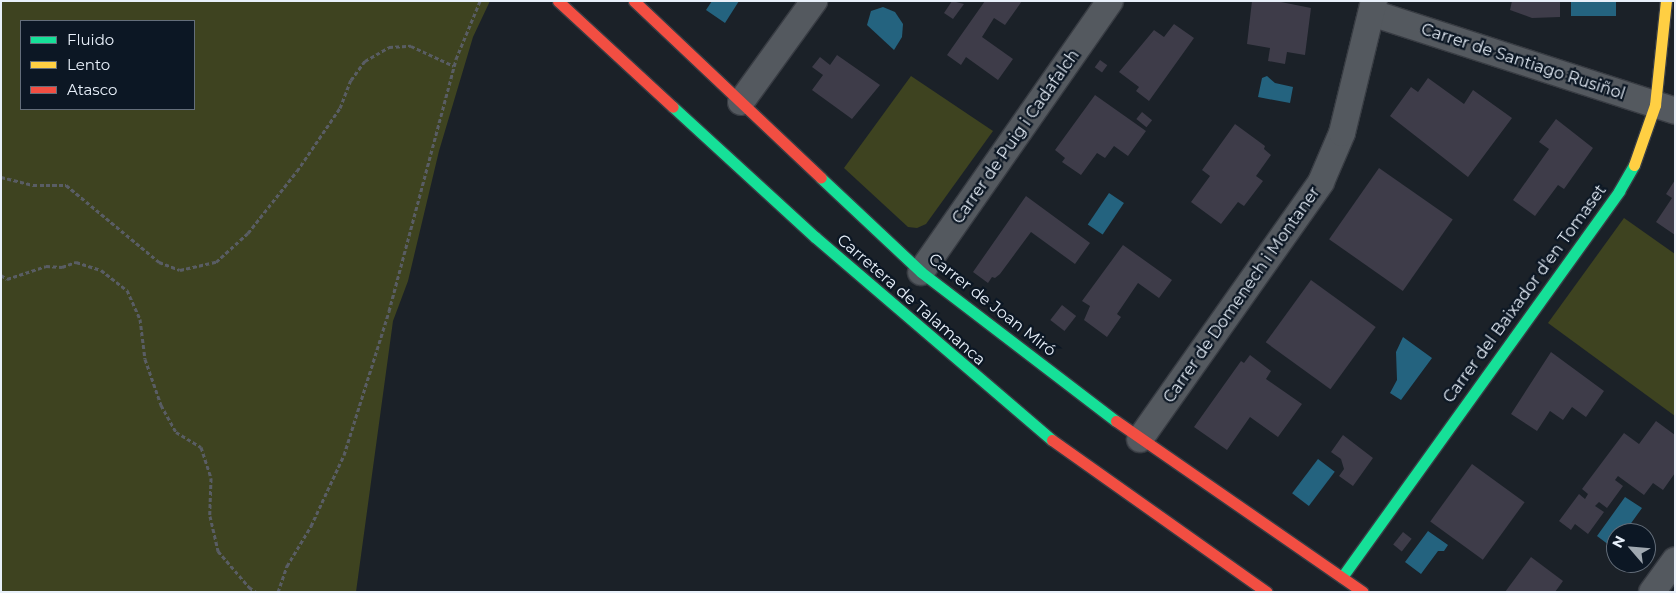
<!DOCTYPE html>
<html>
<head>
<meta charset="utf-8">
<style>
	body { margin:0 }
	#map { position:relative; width:1676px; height:593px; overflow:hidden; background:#1b2128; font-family:Montserrat,sans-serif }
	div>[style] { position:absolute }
	.green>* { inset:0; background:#3e4320 }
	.water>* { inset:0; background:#24637f; transform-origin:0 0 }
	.building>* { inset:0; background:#3e3c49; transform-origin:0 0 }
	.path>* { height:3px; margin-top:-1.5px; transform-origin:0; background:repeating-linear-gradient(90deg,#595d64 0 4px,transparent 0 6.5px) }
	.roads { filter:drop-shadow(1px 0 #383c43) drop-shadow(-1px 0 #383c43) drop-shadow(0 1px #383c43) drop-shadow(0 -1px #383c43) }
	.street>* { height:26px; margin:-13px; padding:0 13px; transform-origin:13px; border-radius:13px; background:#54595f }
	.fast>* { height:11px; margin:-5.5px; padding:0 5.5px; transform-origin:5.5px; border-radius:5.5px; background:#16e098 }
	.slow>* { height:11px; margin:-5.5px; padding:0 5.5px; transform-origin:5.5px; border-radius:5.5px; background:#ffcf43 }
	.jam>* { height:11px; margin:-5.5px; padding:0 5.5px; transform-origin:5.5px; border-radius:5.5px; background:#f24e42 }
	span { translate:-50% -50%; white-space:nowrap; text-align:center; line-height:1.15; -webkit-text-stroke:4.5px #0c1724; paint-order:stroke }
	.street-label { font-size:16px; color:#e8f0fa }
	.frame { position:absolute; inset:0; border:2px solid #e8f0fa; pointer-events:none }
	.legend { position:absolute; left:20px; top:20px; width:175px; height:90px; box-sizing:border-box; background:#0c1724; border:1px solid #646e7a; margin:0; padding:6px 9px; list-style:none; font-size:15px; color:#e8f0fa }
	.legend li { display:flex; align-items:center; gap:10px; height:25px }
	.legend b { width:25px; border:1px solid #646e7a }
	.north { position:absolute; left:1606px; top:523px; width:50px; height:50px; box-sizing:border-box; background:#0c1724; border:1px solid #646e7a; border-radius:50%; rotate:297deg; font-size:14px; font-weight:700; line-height:20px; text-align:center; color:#e8f0fa }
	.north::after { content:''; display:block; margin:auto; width:18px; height:22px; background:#a0a8b0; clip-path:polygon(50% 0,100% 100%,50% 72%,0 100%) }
</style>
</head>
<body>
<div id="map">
	<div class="green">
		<i style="clip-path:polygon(evenodd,1px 1px,490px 1px,473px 37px,439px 151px,408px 281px,393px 321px,356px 592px,1px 592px,1px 1px,21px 21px,194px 21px,194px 109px,21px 109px,21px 21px)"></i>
		<i style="clip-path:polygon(911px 76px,993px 131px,926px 224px,917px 228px,908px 227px,844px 168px)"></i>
		<i style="clip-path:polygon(1624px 218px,1675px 254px,1675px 416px,1548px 323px)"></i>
	</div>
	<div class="water">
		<i style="clip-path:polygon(712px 1px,739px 1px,725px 23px,706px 10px)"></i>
		<i style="left:1571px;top:1px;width:45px;height:15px"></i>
		<i style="clip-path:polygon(883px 7px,895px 12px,903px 24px,902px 37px,894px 50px,867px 25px,871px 11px)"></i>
		<i style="clip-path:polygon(1267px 76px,1275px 83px,1293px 87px,1290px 103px,1258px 97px,1262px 78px)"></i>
		<i style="left:1109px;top:193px;width:18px;height:38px;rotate:34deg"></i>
		<i style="clip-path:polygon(1403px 337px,1432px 358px,1401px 400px,1390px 393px,1397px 380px,1396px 352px)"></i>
		<i style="left:1318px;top:459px;width:21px;height:43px;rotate:37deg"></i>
		<i style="clip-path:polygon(1625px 497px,1642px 508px,1624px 533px,1616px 533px,1613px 548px,1597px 536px)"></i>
		<i style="clip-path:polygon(1428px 531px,1448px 545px,1444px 551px,1438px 551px,1421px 574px,1405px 562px)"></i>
	</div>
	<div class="building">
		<i style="clip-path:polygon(952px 1px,964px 4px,953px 19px,944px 13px)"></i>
		<i style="clip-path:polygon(985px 1px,1022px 1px,1005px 25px,994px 18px,982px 37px,1013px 59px,998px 80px,966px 57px,961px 65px,947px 55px)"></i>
		<i style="clip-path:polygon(1252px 1px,1276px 1px,1311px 8px,1305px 55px,1287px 52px,1285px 64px,1268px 61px,1270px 48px,1247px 44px)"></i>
		<i style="clip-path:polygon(1512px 1px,1560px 1px,1560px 17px,1532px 18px,1510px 10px)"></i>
		<i style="clip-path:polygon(1174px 24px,1194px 38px,1149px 101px,1136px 91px,1139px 87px,1119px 72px,1154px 30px,1164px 37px)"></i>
		<i style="clip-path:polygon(837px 55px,880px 85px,852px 119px,812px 90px,823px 75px,812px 67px,820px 57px,830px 65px)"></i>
		<i style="left:1100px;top:60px;width:9px;height:9px;rotate:36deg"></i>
		<i style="clip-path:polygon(1428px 78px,1464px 104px,1473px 90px,1512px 118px,1468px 177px,1390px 116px,1411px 87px,1418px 92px)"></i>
		<i style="clip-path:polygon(1095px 95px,1146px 131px,1128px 156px,1114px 146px,1105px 158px,1097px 153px,1081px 175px,1062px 162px,1065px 158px,1055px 150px)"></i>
		<i style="left:1142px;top:112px;width:13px;height:9px;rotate:39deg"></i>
		<i style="clip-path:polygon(1556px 119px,1593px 148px,1564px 189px,1558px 185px,1535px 216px,1513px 200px,1549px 149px,1539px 142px)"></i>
		<i style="clip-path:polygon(1235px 124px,1265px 146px,1264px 149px,1271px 155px,1256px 176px,1263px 181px,1244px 206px,1238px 202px,1221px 224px,1191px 202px,1210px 176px,1202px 170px)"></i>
		<i style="left:1379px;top:168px;width:90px;height:87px;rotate:35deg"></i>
		<i style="clip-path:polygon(1675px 180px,1675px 235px,1656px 222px,1672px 198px,1666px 194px)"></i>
		<i style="clip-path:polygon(1026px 196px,1090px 243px,1075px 264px,1031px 232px,1000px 274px,995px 278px,992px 277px,988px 283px,973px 272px)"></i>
		<i style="clip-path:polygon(1123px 245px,1172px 280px,1159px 298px,1138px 283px,1117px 314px,1121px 317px,1107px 337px,1084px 320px,1090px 306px,1082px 301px)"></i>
		<i style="left:1311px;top:280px;width:80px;height:77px;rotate:36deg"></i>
		<i style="left:1062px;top:305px;width:18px;height:19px;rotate:38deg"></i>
		<i style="clip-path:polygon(1551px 352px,1604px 391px,1586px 417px,1572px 407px,1563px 420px,1550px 411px,1537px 431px,1511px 414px)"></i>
		<i style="clip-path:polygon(1250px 355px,1271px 371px,1266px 379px,1302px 404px,1278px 437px,1250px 417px,1227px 450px,1194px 427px,1241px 361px,1244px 363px)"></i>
		<i style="clip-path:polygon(1656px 421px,1675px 435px,1675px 473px,1663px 490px,1653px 483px,1644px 495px,1618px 476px,1615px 480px,1623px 486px,1607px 508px,1599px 502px,1595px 506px,1604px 512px,1588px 534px,1575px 524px,1571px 530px,1559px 521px,1579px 494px,1585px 499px,1588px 494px,1582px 489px,1624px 433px,1639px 444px)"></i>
		<i style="clip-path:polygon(1343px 435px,1373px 458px,1353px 486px,1339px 476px,1344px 469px,1341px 459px,1331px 452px)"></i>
		<i style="left:1472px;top:464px;width:65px;height:71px;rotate:36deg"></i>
		<i style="left:1403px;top:532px;width:11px;height:16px;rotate:38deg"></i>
		<i style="clip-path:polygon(1531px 557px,1563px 581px,1555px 592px,1505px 592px)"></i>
	</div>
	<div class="path">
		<i style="left:1px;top:177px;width:33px;rotate:14deg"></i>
		<i style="left:33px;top:185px;width:33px"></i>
		<i style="left:66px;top:185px;width:121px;rotate:39.6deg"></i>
		<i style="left:159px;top:262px;width:22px;rotate:21deg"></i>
		<i style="left:180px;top:270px;width:37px;rotate:-13deg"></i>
		<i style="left:216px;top:262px;width:43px;rotate:-42.2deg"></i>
		<i style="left:248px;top:233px;width:79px;rotate:-51.7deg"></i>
		<i style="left:297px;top:171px;width:76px;rotate:-55.7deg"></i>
		<i style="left:340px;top:108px;width:30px;rotate:-69deg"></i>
		<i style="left:351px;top:80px;width:24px;rotate:-54deg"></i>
		<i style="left:365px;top:61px;width:28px;rotate:-30deg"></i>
		<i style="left:389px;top:47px;width:22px;rotate:-3deg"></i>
		<i style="left:411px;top:46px;width:47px;rotate:24.9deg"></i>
		<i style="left:1px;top:275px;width:7px;rotate:34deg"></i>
		<i style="left:7px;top:279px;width:41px;rotate:-18.4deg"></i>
		<i style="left:46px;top:266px;width:16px;rotate:4deg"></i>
		<i style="left:62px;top:267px;width:15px;rotate:-20deg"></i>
		<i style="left:76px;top:262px;width:26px;rotate:18deg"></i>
		<i style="left:101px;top:270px;width:33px;rotate:38deg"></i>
		<i style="left:127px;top:290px;width:32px;rotate:66deg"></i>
		<i style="left:140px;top:319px;width:40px;rotate:82.9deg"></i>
		<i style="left:145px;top:359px;width:49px;rotate:70.8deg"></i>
		<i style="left:161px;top:405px;width:31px;rotate:61deg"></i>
		<i style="left:176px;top:432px;width:29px;rotate:31deg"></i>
		<i style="left:201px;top:447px;width:33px;rotate:72deg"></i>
		<i style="left:211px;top:478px;width:38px;rotate:92deg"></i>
		<i style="left:210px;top:516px;width:36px;rotate:77deg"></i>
		<i style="left:218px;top:551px;width:48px;rotate:49.3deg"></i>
		<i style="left:249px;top:587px;width:9px;rotate:36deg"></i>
		<i style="left:278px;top:592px;width:28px;rotate:-71deg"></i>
		<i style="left:287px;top:566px;width:47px;rotate:-59deg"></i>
		<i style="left:311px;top:526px;width:78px;rotate:-65.1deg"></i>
		<i style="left:344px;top:455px;width:151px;rotate:-72.6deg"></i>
		<i style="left:389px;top:311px;width:261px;rotate:-75.1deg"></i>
		<i style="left:456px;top:59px;width:63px;rotate:-67.5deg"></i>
	</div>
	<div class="roads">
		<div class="street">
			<i style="left:1372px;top:13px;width:318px;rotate:17.9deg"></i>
			<i style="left:741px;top:102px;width:125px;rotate:-54.1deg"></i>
			<i style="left:921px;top:272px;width:330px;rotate:-55.1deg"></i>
			<i style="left:1140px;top:439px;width:314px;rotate:-54.8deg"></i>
			<i style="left:1321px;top:182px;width:53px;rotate:-66.8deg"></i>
			<i style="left:1342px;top:133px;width:136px;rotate:-76.4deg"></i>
			<i style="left:1652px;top:592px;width:39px;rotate:-54deg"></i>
		</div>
		<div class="fast">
			<i style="left:673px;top:107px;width:193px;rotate:42.5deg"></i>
			<i style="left:815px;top:237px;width:312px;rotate:40.6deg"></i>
			<i style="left:821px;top:178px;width:137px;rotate:43.2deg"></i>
			<i style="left:921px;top:272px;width:245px;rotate:37.4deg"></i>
			<i style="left:1342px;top:577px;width:475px;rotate:-54.3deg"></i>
			<i style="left:1619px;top:191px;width:30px;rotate:-60deg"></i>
		</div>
		<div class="slow">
			<i style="left:1634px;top:165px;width:64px;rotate:-70.7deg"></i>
			<i style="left:1655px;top:105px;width:105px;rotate:-84deg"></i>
		</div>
		<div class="jam">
			<i style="left:558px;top:1px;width:156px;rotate:42.7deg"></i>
			<i style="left:634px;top:1px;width:257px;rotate:43.4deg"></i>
			<i style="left:1116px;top:421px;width:300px;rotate:34.7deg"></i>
			<i style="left:1052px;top:440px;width:263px;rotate:35.3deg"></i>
		</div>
	</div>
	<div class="street-label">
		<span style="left:1523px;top:62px;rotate:18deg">Carrer de Santiago Rusiñol</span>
		<span style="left:1016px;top:137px;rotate:-55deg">Carrer de Puig i Cadafalch</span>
		<span style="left:1525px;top:294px;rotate:-54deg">Carrer del Baixador d'en Tomaset</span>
		<span style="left:1242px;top:295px;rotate:-55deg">Carrer de Domenech i Montaner</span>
		<span style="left:911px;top:300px;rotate:41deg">Carretera de Talamanca</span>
		<span style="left:992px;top:305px;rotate:38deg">Carrer de Joan Miró</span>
	</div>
	<div class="frame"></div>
	<ul class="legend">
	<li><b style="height:6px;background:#16e098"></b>Fluido</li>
	<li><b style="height:6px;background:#ffcf43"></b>Lento</li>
	<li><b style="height:6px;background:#f24e42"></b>Atasco</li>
	</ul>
	<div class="north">N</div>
</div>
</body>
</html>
